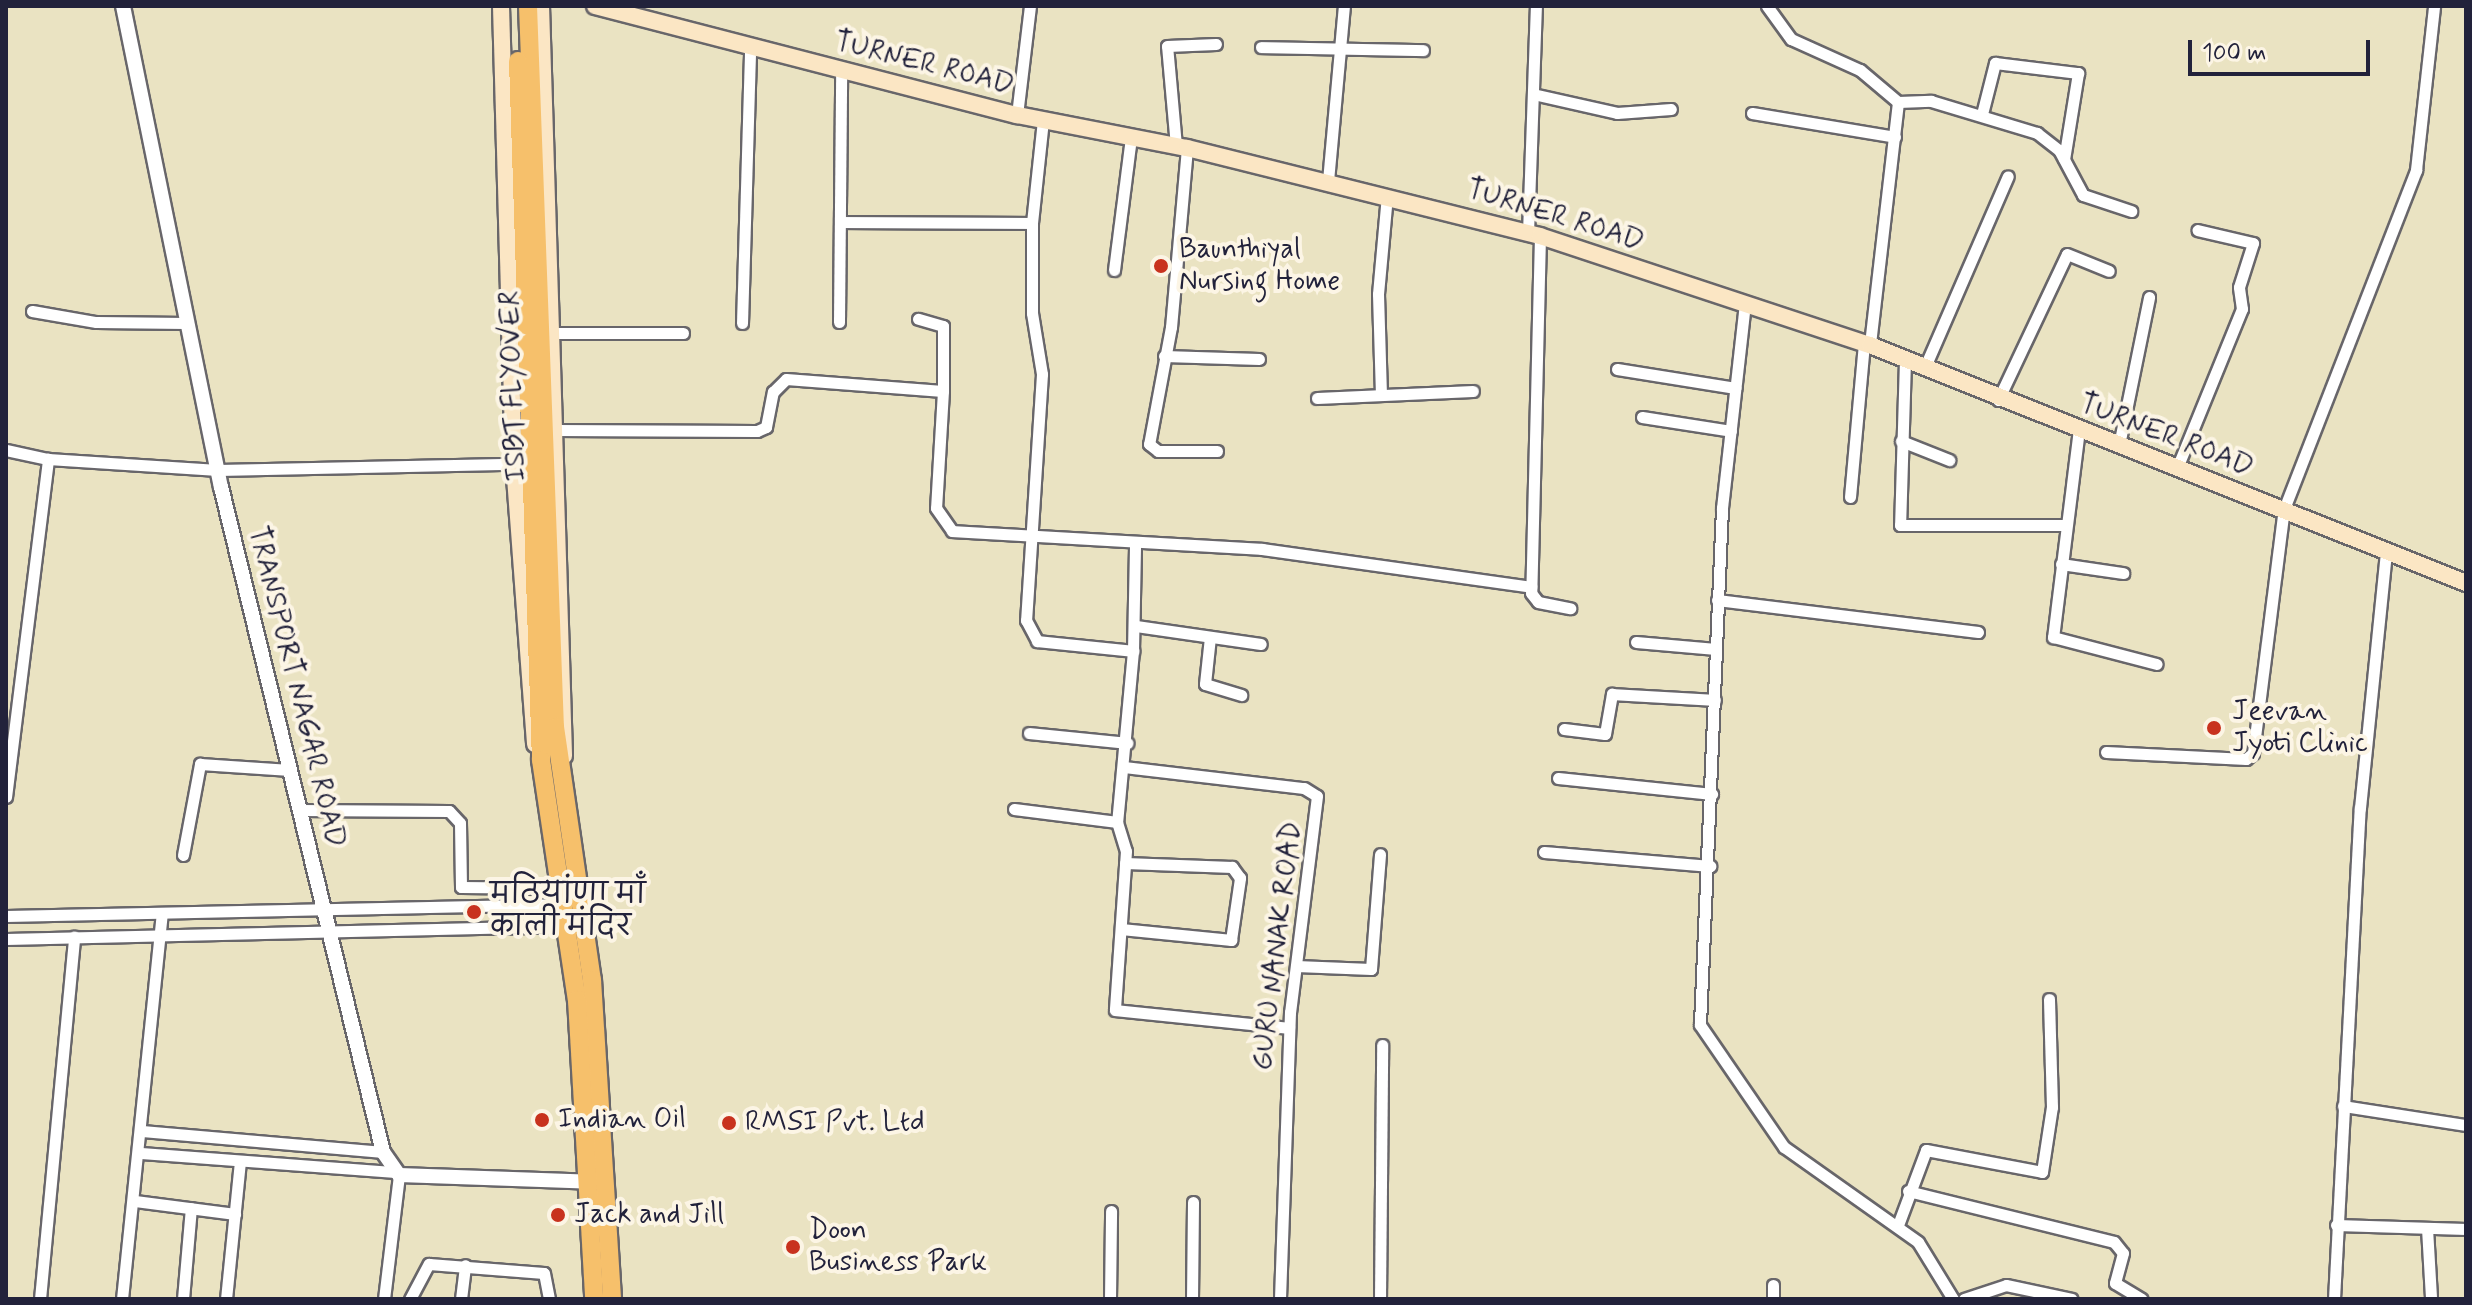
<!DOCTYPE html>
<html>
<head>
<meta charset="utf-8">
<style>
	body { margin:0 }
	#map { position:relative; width:2472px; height:1305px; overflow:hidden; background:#eae3c2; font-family:Mynerve,"Playpen Sans Deva",sans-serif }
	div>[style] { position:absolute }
	.roads { filter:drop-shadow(2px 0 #68666a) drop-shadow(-2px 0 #68666a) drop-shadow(0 2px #68666a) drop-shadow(0 -2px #68666a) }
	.minor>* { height:11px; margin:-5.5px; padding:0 5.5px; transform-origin:5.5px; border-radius:5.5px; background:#fff }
	.tertiary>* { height:14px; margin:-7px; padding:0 7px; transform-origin:7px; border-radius:7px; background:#fff }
	.secondary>* { height:16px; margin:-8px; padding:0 8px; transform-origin:8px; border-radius:8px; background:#fbe6c4 }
	.trunk>* { height:18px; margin:-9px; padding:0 9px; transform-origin:9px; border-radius:9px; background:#f6c06b }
	.dots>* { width:22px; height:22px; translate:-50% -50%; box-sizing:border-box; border:4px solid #fcf5e5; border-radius:50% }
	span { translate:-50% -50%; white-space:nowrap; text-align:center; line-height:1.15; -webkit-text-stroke:8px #fcf5e5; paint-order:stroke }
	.street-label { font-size:28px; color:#22223b }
	.poi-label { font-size:28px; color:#22223b }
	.left { translate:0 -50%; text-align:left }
	.frame { position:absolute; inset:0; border:8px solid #22223b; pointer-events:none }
	.scale { position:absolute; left:2188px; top:40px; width:182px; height:36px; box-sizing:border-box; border:4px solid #22223b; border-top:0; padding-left:10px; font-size:24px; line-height:28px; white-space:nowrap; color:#22223b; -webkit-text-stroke:6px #fcf5e5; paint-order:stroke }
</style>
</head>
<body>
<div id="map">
	<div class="roads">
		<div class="minor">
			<i style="left:1767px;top:6px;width:41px;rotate:54deg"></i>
			<i style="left:1791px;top:39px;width:76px;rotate:24.2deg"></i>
			<i style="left:1860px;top:70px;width:50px;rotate:40.1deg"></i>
			<i style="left:1898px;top:102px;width:245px;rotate:96.6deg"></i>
			<i style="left:1261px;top:47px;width:162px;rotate:1.1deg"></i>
			<i style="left:1533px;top:94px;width:86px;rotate:12.7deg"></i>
			<i style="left:1617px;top:113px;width:54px;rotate:-4.2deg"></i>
			<i style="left:1898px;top:102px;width:33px;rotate:-2deg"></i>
			<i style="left:1931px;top:101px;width:111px;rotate:16.8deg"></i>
			<i style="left:2037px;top:133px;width:28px;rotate:38deg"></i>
			<i style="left:2059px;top:150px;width:51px;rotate:61.9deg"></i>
			<i style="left:2083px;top:195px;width:51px;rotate:18.4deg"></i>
			<i style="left:1752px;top:113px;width:145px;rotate:9.5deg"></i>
			<i style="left:1982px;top:114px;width:53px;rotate:-75.7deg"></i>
			<i style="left:1995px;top:63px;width:84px;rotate:6.9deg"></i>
			<i style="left:2078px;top:73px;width:87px;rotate:99.2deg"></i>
			<i style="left:1017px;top:115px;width:110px;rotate:-83.2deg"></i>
			<i style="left:1043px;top:120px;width:104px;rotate:96.1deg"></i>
			<i style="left:1032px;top:223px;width:90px;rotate:90deg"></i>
			<i style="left:1032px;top:313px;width:62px;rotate:80.7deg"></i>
			<i style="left:1042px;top:374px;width:247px;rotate:93.7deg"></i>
			<i style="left:1026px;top:620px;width:24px;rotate:62deg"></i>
			<i style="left:1037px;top:641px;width:97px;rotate:5.9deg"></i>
			<i style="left:1133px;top:651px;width:172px;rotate:95.3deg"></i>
			<i style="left:1117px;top:822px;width:30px;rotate:73deg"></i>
			<i style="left:1126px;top:851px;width:159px;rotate:94deg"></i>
			<i style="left:1115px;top:1010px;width:175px;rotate:5.9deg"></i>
			<i style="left:1176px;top:146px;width:100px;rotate:-95.1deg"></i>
			<i style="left:1167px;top:46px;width:49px;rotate:-2.3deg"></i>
			<i style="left:1187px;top:148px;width:180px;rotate:95.1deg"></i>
			<i style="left:1171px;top:327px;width:119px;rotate:100.6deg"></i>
			<i style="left:1149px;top:444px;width:11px;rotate:38deg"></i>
			<i style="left:1158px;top:451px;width:59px"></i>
			<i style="left:1328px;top:181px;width:176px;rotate:-84.8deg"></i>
			<i style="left:842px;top:222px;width:190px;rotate:0.3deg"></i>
			<i style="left:1528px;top:233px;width:227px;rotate:-88deg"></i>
			<i style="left:1540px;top:236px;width:357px;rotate:91.4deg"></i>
			<i style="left:1531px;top:593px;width:11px;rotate:52deg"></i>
			<i style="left:1538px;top:602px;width:33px;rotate:11deg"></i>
			<i style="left:1114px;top:270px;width:134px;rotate:-82.7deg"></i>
			<i style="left:1745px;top:303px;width:206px;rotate:96.4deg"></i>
			<i style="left:1722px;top:508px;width:517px;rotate:92.44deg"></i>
			<i style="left:1700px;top:1025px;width:148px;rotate:55.5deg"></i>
			<i style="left:1784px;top:1147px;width:164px;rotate:35.3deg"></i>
			<i style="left:1918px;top:1242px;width:67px;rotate:58.4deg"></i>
			<i style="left:32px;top:311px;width:65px;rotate:9.8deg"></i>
			<i style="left:96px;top:322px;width:90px;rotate:0.6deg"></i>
			<i style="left:839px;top:322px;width:253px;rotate:-89.5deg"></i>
			<i style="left:742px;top:323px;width:277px;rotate:-88.3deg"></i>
			<i style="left:552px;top:333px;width:131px"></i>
			<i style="left:1164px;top:356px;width:95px;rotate:1.8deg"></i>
			<i style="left:1905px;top:360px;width:165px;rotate:91.7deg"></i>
			<i style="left:1900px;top:525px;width:166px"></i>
			<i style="left:1617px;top:369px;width:120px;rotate:9.1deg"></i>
			<i style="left:1924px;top:369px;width:210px;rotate:-66.5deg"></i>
			<i style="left:943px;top:391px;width:117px;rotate:93.4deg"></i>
			<i style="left:936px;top:508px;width:28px;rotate:55deg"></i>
			<i style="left:952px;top:531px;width:311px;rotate:3.3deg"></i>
			<i style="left:1262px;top:549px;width:272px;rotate:8deg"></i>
			<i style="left:1381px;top:395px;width:101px;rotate:-91.7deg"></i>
			<i style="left:1378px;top:294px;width:98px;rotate:-84.8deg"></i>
			<i style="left:1317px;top:398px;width:156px;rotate:-2.6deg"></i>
			<i style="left:1998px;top:400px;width:161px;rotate:-64.7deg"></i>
			<i style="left:2067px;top:254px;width:45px;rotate:22deg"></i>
			<i style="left:1642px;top:417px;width:90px;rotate:8.9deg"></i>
			<i style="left:2079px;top:429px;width:210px;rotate:97.1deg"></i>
			<i style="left:2053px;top:637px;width:107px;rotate:14.6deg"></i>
			<i style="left:555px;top:430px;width:202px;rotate:0.3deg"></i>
			<i style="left:757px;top:431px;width:10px;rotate:-24deg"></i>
			<i style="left:766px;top:427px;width:36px;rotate:-79deg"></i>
			<i style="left:773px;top:392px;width:18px;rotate:-45deg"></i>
			<i style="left:786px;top:379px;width:157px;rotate:4.4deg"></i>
			<i style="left:943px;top:391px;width:65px;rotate:-90deg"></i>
			<i style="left:943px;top:326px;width:26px;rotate:-164deg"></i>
			<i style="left:1901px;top:441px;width:52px;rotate:21.6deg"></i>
			<i style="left:2119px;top:445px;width:151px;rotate:-78.5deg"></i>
			<i style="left:6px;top:450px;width:43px;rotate:12.1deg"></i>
			<i style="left:2177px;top:468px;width:172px;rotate:-67.8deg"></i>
			<i style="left:2242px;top:309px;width:22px;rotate:-98deg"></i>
			<i style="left:2239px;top:287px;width:46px;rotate:-72.3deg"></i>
			<i style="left:2253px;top:243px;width:57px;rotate:-166.9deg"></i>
			<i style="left:1850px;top:497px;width:155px;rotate:-84.8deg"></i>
			<i style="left:2061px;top:564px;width:63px;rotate:8.3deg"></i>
			<i style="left:1717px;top:600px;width:263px;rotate:7deg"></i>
			<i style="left:1136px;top:626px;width:126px;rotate:8.2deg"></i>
			<i style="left:1210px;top:637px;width:47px;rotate:96.1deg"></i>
			<i style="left:1205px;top:684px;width:38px;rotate:17deg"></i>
			<i style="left:1636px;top:642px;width:80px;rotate:5deg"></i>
			<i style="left:1133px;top:651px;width:107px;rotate:-88.9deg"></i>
			<i style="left:1564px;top:729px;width:41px;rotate:7deg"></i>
			<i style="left:1605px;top:734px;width:41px;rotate:-80.1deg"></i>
			<i style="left:1612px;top:694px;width:103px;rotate:3.3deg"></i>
			<i style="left:1029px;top:733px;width:99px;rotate:5.8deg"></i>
			<i style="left:2106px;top:752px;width:140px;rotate:2.9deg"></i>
			<i style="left:2246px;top:759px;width:9px;rotate:-41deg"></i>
			<i style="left:2253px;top:753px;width:246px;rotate:-82.8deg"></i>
			<i style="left:2284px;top:509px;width:364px;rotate:-68.7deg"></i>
			<i style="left:2416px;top:170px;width:165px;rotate:-83.7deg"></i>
			<i style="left:1124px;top:767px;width:181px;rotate:6.7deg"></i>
			<i style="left:1304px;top:788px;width:15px;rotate:32deg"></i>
			<i style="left:1317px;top:796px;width:218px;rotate:97.1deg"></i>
			<i style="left:1290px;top:1012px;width:287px;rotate:92deg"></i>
			<i style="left:1558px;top:778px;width:155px;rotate:5.9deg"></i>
			<i style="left:6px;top:797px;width:341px;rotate:-82.9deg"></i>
			<i style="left:48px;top:459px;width:170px;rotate:3.7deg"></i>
			<i style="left:218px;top:470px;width:296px;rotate:-1.2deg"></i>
			<i style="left:1014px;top:809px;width:104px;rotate:7.2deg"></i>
			<i style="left:299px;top:810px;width:150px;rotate:0.4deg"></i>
			<i style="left:449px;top:811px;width:16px;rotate:47deg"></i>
			<i style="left:460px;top:823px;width:64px;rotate:89.1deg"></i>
			<i style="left:461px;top:887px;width:102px;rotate:0.6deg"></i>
			<i style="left:1544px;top:852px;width:167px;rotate:4.8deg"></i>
			<i style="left:183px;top:855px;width:93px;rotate:-79.4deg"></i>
			<i style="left:200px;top:764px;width:90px;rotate:3.8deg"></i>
			<i style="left:6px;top:916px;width:560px;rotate:-1.23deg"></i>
			<i style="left:1121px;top:929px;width:111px;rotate:5.7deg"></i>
			<i style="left:1231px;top:940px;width:63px;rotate:-81.7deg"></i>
			<i style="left:1240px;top:878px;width:14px;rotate:-126deg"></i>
			<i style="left:1232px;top:867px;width:107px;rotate:-177.9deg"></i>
			<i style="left:6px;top:939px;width:563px;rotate:-1.32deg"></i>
			<i style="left:1296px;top:966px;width:75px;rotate:2.3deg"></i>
			<i style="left:1371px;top:969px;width:115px;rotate:-85.5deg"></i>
			<i style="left:2343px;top:1106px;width:124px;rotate:8.8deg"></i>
			<i style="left:142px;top:1131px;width:242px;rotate:5deg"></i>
			<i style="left:141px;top:1153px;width:255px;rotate:4.3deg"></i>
			<i style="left:1908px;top:1191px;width:212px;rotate:13.9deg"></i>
			<i style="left:2114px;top:1242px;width:14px;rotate:51deg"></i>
			<i style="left:2123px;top:1253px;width:31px;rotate:105deg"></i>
			<i style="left:2115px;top:1283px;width:31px;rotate:31deg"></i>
			<i style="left:135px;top:1201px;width:101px;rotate:7.4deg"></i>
			<i style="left:1898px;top:1225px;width:80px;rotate:-69.5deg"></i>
			<i style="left:1926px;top:1150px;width:118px;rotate:10.7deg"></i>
			<i style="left:2042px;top:1172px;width:66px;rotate:-81.3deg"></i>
			<i style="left:2052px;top:1107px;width:108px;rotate:-91.6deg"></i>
			<i style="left:2336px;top:1225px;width:130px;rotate:1.8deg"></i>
			<i style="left:2427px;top:1228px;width:70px;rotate:86.7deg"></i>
			<i style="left:1773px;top:1285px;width:14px;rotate:90deg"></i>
			<i style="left:40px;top:1299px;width:364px;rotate:-84.6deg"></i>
			<i style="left:122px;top:1299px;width:388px;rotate:-84.1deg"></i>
			<i style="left:183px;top:1299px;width:91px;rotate:-85deg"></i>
			<i style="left:226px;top:1299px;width:138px;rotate:-84.2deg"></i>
			<i style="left:384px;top:1299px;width:125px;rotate:-83.1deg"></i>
			<i style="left:410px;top:1299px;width:40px;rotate:-62deg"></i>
			<i style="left:429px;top:1264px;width:115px;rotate:4.5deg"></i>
			<i style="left:544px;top:1273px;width:26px;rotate:79deg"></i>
			<i style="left:461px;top:1299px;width:34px;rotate:-83deg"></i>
			<i style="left:1110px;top:1299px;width:88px;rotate:-89.3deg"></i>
			<i style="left:1192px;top:1299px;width:97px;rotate:-89.4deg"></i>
			<i style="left:1380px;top:1299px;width:254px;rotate:-89.5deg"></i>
			<i style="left:1964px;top:1299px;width:44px;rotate:-18.4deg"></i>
			<i style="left:2006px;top:1285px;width:67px;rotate:12deg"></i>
			<i style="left:2334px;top:1299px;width:492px;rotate:-87deg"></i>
			<i style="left:2360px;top:808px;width:257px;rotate:-84.2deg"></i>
		</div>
		<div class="tertiary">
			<i style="left:123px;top:6px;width:491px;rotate:78.5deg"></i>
			<i style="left:221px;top:487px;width:684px;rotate:76.31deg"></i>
			<i style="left:383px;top:1152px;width:28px;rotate:55deg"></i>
			<i style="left:399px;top:1175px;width:199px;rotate:2deg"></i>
		</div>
		<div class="secondary">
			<i style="left:501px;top:6px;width:458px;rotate:88.4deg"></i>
			<i style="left:514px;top:464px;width:281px;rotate:85.7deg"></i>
			<i style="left:541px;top:6px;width:750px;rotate:88.24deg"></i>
			<i style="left:595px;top:6px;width:436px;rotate:14.5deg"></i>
			<i style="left:1017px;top:115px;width:173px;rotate:11deg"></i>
			<i style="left:1187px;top:148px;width:364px;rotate:14deg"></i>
			<i style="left:1540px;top:236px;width:348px;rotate:18.3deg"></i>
			<i style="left:1870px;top:345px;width:642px;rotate:21.77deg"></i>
		</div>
		<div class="trunk">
			<i style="left:528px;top:6px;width:722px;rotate:87.86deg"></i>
			<i style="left:555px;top:727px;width:256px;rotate:81.7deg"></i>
			<i style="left:592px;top:980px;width:320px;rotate:86.4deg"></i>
			<i style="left:518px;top:61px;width:699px;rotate:88.12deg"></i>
			<i style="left:541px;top:760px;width:243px;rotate:81.5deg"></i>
			<i style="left:577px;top:1000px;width:299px;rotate:86.7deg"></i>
		</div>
	</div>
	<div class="dots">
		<i style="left:1161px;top:266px;background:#c8321e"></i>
		<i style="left:2214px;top:728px;background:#c8321e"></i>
		<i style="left:474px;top:912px;background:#c8321e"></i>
		<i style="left:542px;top:1120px;background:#c8321e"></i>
		<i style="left:729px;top:1123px;background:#c8321e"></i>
		<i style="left:558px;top:1215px;background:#c8321e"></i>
		<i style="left:793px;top:1247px;background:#c8321e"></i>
	</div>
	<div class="street-label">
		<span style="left:924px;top:64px;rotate:14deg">TURNER ROAD</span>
		<span style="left:1555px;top:216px;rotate:17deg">TURNER ROAD</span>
		<span style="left:514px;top:386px;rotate:-92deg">ISBT FLYOVER</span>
		<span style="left:2166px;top:436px;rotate:21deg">TURNER ROAD</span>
		<span style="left:296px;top:687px;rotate:76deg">TRANSPORT NAGAR ROAD</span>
		<span style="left:1278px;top:946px;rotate:-83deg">GURU NANAK ROAD</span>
	</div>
	<div class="poi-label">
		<span class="left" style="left:1179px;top:266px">Baunthiyal<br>Nursing Home</span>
		<span class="left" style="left:2232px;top:728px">Jeevan<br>Jyoti Clinic</span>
		<span class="left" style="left:490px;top:912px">मठियांणा माँ<br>काली मंदिर</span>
		<span class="left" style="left:558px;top:1120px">Indian Oil</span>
		<span class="left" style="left:745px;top:1123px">RMSI Pvt. Ltd</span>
		<span class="left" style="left:574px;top:1215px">Jack and Jill</span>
		<span class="left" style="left:809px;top:1247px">Doon<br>Business Park</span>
	</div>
	<div class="frame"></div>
	<div class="scale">100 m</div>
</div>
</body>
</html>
